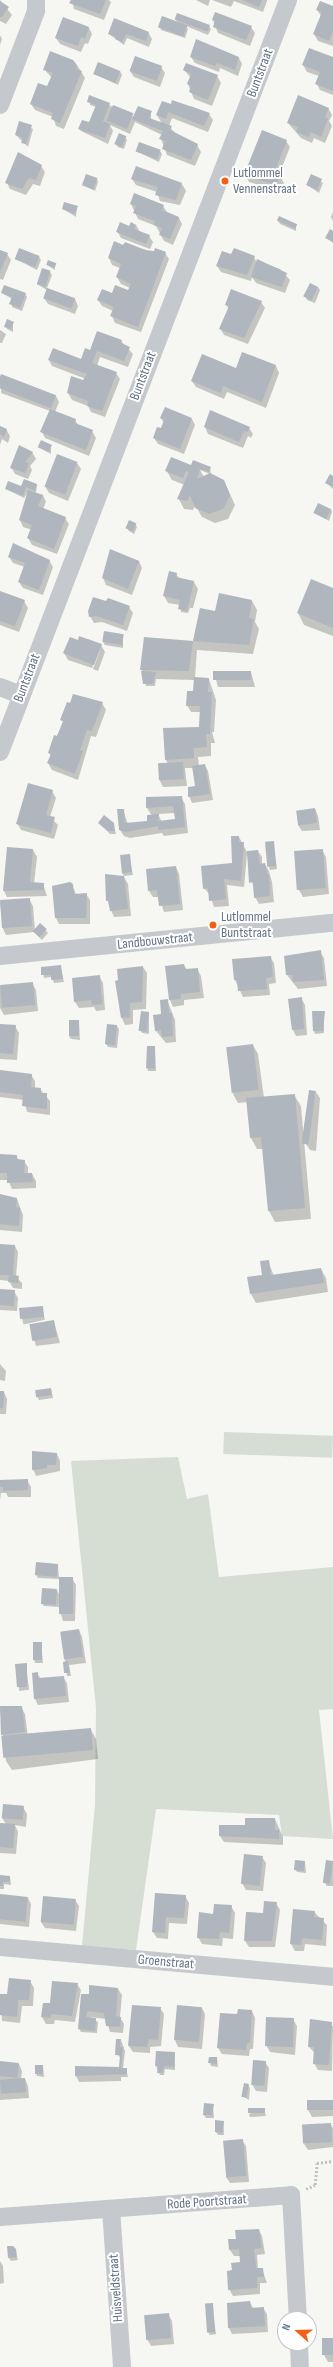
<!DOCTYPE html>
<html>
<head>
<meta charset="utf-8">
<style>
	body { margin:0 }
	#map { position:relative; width:333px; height:2367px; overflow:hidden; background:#f6f6f2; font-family:"Sofia Sans Condensed",sans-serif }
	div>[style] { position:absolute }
	.green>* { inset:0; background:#d6ded3; transform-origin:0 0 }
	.shadow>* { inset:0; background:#0003; transform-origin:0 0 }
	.building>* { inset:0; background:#afb6bd; transform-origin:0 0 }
	.path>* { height:2.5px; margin-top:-1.25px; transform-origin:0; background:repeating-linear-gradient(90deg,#bec0c3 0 2px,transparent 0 4px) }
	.street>* { height:18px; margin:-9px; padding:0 9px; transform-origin:9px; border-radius:9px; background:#c5c8cc }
	.dots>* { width:11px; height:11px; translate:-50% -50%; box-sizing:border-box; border:2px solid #fff; border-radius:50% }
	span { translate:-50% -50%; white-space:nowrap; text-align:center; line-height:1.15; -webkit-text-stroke:4px #fff; paint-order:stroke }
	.street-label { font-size:14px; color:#627286 }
	.poi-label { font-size:14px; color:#627286 }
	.left { translate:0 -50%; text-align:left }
	.north { position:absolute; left:277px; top:2311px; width:40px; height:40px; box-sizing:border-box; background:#fff; border:1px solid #c0c7cf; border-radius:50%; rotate:290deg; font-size:11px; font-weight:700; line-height:16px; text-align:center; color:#627286 }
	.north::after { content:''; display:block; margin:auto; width:14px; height:18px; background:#f45f14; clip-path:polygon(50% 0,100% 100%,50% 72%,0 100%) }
</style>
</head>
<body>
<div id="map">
	<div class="green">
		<i style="left:224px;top:1432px;width:109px;height:22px;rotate:2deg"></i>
		<i style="clip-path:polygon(178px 1457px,187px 1499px,208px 1494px,219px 1577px,333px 1567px,333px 1709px,319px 1710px,333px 1839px,282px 1836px,279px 1815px,156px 1809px,136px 1950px,82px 1946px,95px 1805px,96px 1708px,71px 1461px)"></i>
	</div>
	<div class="shadow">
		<i style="clip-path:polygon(0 0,12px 15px,6px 24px,0 21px)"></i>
		<i style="clip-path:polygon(72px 0,109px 0,111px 2px,104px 20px,74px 9px)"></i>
		<i style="clip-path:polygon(196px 0,210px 0,208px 6px)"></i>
		<i style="clip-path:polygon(212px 0,267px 0,267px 1px,263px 12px,234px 1px,231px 7px)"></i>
		<i style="clip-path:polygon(333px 7px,333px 46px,318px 41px,314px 34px,321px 16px,317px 10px)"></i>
		<i style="clip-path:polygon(176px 20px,209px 26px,211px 29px,208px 35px,186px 26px,188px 29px,185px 38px,161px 30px,160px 27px,178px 23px)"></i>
		<i style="clip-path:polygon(213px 20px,251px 27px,255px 33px,250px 46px,218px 33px)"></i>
		<i style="clip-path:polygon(89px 28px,92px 34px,88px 44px,85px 43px,81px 52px,60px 44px,56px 38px)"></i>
		<i style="clip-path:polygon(148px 32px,152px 39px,149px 47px,127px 38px,124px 45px,109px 34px)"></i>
		<i style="clip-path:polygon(0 35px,2px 39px,0 45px)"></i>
		<i style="clip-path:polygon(197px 40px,239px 58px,242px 64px,238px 76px,220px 68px,219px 72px,195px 63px,191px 57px)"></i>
		<i style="clip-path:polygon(333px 58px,333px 95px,320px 90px,317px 84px,319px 76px,307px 72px,303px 65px)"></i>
		<i style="clip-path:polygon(77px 65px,85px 78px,64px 129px,56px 126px,53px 117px,35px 110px,31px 104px,48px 88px,52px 78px,44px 69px)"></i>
		<i style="clip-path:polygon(161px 67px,165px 73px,160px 87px,134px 77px,130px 71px)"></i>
		<i style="clip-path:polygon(184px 70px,217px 76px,221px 83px,212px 106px,194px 99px,188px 84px,191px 78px)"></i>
		<i style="clip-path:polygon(120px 71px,122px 75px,118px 85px,95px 74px)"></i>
		<i style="clip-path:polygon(90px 96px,134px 117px,151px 111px,151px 120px,162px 124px,157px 115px,162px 102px,190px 109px,191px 106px,209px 114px,213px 120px,208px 132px,172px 118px,169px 126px,175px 133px,197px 145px,201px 152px,195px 166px,167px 155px,161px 139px,162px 135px,135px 122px,130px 134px,110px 125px,113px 131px,108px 144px,81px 131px,79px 128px,89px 125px,96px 107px,90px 105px)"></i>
		<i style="clip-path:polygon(328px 108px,332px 115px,329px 121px,332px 126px,325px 143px,314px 138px,312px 143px,301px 138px,288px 123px)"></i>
		<i style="clip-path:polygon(20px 122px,33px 129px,28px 147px,16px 135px)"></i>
		<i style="clip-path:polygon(125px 137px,127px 140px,124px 149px,118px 147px,116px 144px)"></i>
		<i style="clip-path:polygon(286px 141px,290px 147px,279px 175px,284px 183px,279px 191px,249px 182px,245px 175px)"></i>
		<i style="clip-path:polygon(136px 151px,160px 151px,162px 154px,159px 162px)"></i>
		<i style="clip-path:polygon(41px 166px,45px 172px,40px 186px,33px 184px,26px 195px,10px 189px,7px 183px)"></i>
		<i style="clip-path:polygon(137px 167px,182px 184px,186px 191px,180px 205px,160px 201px,157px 192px,136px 185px,132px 179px)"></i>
		<i style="clip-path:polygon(311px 175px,323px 183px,319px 193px,307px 185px)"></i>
		<i style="clip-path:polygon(97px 179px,98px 182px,95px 191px,83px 185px)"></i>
		<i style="clip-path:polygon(131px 204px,163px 206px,167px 212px,179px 218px,182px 224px,173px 245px,164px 241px,156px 226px,138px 219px)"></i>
		<i style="clip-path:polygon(77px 207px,76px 217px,63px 209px)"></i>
		<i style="clip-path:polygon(333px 212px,333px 221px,331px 217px)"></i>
		<i style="clip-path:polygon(278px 221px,296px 225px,296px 231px,280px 224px)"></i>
		<i style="clip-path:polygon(136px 225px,140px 232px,149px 236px,153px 242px,150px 249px,121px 238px,117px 231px)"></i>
		<i style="clip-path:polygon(333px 232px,333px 243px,327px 238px)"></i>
		<i style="clip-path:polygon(124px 246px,165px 253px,169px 259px,141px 332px,115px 323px,112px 316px,113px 311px,102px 306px,98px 300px,129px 291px,130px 288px,121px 284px,117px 277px,120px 268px,112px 265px,109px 258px)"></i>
		<i style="clip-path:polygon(0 251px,7px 254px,11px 260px,3px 280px,0 279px)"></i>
		<i style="clip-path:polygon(232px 256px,254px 257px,257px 263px,258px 261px,280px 269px,290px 280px,285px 293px,256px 283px,252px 277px,251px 281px,221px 272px,217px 266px)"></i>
		<i style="clip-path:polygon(39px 257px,41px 260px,37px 270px,16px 259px)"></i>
		<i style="clip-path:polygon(55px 263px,55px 270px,47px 265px)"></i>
		<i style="clip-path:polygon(50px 272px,52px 275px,47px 288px,75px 299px,78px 306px,75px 314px,48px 304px,44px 298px,47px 290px,37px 284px)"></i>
		<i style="clip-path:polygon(318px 287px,320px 290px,315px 303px,307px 300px,306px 297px)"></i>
		<i style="clip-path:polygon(2px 293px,25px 294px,27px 297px,22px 311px,12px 307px,12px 299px)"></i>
		<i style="clip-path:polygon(261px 302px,265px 308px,248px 344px,224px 335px,220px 328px,229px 309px,226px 305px)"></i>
		<i style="clip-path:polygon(13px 323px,13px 332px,7px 329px,5px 326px)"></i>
		<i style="clip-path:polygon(0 330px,6px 334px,2px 343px,0 343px)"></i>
		<i style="clip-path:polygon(121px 341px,133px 354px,128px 367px,100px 357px,97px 366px,116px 373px,120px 379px,105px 417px,91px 412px,88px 406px,72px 400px,68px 393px,86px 379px,52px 366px,49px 360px,82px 360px,91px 351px)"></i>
		<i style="clip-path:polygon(276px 366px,279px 373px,266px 408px,227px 392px,224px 399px,196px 387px,192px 381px,236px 370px)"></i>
		<i style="clip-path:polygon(2px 376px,56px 396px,59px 402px,55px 412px,75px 420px,78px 425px,92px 431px,96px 438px,89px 456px,45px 438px,42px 432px,50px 411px,1px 393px)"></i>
		<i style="clip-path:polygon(165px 409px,192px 419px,195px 425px,184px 454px,158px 444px,154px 438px,162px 430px,164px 423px,161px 418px)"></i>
		<i style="clip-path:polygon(0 427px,6px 429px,10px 436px,8px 443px,2px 439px,0 445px)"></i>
		<i style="clip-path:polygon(205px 427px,249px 428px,253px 434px,251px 438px,248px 436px,243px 448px,208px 434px)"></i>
		<i style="clip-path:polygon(51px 445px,51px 454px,39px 447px)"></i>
		<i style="clip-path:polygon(32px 452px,36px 459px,30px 466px,32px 470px,28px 479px,15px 474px,11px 467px)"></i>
		<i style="clip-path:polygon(77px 463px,81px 469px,68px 501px,49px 493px,45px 486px)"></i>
		<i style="clip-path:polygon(evenodd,194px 467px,210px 468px,211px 475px,224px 481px,235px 505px,228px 519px,215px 523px,202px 517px,195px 505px,193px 510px,184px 509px,179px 499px,185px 485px,172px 480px,166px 470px,194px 467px,200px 470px,210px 474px,204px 477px,200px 470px)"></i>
		<i style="clip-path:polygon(333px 477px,333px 489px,327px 483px)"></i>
		<i style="clip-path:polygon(37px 485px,36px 493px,43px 495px,46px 502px,43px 509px,65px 518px,69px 524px,57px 554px,32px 545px,28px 538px,32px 530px,23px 527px,20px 520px,29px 490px,24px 498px,6px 489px)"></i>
		<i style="clip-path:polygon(331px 509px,332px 512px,329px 521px,315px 513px)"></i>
		<i style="clip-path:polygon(135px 524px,137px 527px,134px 534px,129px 531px,127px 528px)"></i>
		<i style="clip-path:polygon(111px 551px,139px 561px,142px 568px,132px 595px,106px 585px,103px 578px)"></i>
		<i style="clip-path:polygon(9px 557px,49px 560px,53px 567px,43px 595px,23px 588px,19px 582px,25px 567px,13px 563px)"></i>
		<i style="clip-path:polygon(176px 574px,179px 578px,194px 582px,198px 589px,193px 608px,190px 608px,188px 613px,181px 612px,180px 605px,168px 603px,164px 596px)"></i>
		<i style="clip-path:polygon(333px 589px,333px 636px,304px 625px,298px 613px)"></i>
		<i style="clip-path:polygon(0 592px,24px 601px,28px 608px,19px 632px,0 625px)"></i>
		<i style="clip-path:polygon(252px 601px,257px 610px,255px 622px,259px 629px,253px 654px,197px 650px,195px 678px,209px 679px,216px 700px,214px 732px,212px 732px,215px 743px,211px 743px,211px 756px,198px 757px,199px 766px,205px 765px,208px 771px,213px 800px,192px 803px,189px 796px,196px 787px,193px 768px,185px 768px,187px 786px,163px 787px,160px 781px,168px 764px,166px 760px,201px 728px,201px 712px,191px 712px,187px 705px,194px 692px,194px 680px,156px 679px,155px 686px,146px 686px,142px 670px,145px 638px,193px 642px,200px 609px,216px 612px)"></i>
		<i style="clip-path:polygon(106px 602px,129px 607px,133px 613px,127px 631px,102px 622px,94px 623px,90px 616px)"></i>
		<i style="clip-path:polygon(123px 635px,123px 648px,105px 645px,103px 642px)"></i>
		<i style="clip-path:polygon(79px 641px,101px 645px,105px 652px,98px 671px,93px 669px,101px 648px,92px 668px,68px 660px,64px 653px)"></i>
		<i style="clip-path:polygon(214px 672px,251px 672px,255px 687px,218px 687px)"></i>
		<i style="clip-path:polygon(102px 703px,106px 710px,96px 737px,91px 736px,78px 780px,52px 770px,48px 763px,51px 756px,49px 753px,63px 723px,62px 719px)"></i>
		<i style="clip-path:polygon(52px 791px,56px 798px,50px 817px,58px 825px,54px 839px,21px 830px,17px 823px)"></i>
		<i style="clip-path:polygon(evenodd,181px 797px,185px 804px,188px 833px,164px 836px,162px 833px,130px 838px,124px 836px,120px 830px,123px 810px,128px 824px,148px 822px,152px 816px,147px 808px,147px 798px,181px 797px,175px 813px,176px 820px,162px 822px,158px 814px,175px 813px)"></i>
		<i style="clip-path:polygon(315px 809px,318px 816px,320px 830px,302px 831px,298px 825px,297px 811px)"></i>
		<i style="clip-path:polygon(99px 823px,113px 824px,116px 834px,110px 834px)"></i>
		<i style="clip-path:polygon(239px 837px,247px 852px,258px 851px,262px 857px,262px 865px,265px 864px,269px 871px,272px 882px,274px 902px,259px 904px,255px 897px,247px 854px,244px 887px,227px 885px,229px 906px,214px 907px,210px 895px,204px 888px,233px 864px)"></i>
		<i style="clip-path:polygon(273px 842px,277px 869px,270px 870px,269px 867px)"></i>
		<i style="clip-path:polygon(33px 850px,37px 857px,34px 884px,43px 884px,47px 896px,7px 897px,4px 891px)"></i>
		<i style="clip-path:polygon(322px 850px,326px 857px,329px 894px,303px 897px,299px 890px,296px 853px)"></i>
		<i style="clip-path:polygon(129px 855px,133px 875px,124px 876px,122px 873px)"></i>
		<i style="clip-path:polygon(176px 867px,179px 874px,183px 910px,164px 912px,159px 897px,153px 897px,149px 891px)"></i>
		<i style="clip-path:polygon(124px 877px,128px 884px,131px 916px,114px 917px,111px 910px)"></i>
		<i style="clip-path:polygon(72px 885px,76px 894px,86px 894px,90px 900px,90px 924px,59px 924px,56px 918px)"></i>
		<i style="clip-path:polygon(29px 899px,33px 906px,35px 931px,40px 924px,48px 933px,42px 940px,34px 932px,6px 935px,3px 929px,0 902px)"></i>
		<i style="clip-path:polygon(320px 952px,324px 958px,327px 986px,298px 989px,287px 975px)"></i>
		<i style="clip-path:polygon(270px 957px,274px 963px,276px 983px,269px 984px,270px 995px,243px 997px,235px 980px)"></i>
		<i style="clip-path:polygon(184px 965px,187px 970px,197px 969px,201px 976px,204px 998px,184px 1000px,184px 1005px,173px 1007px,170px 1000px,166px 967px)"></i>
		<i style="clip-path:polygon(60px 966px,64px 982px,54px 983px,52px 977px,44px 978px,42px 968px)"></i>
		<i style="clip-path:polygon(143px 967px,147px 973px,146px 1009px,133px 1010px,133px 1024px,125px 1025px,122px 1018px,116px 982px)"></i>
		<i style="clip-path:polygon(99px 976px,103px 983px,105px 1010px,96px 1011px,94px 1007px,79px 1008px,75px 1002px)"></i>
		<i style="clip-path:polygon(32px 983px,36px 990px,38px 1011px,4px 1015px,0 1008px,0 986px)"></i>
		<i style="clip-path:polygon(301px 998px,305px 1005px,307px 1035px,296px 1036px,293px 1030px)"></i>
		<i style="clip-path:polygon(167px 1000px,175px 1020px,176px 1042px,166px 1043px,156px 1031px)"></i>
		<i style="clip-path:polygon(149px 1012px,149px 1034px,142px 1033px,140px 1030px)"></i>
		<i style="clip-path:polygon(324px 1012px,324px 1033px,315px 1034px,314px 1031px)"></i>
		<i style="clip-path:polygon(79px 1021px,80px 1040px,71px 1039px,69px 1036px)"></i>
		<i style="clip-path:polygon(0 1025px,15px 1026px,19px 1033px,17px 1060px,0 1059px)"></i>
		<i style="clip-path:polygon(108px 1026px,117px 1026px,119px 1029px,117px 1048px,108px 1047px,106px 1044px)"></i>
		<i style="clip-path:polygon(253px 1045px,258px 1054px,264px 1098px,294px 1095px,301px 1106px,311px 1219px,275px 1222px,269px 1211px,263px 1149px,257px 1149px,251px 1138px,248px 1102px,238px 1103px,233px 1094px)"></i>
		<i style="clip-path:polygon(155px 1047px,156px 1071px,148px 1071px,147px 1068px)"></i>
		<i style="clip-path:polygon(0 1071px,31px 1075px,35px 1081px,35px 1089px,40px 1089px,50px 1101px,50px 1115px,27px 1112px,24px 1100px,0 1097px)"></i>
		<i style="clip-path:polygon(316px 1092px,320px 1098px,316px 1151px,310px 1150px,306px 1144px)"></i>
		<i style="clip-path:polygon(0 1155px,16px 1156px,19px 1160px,24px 1161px,28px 1167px,28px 1174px,32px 1174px,36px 1181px,36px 1188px,12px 1189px,8px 1180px,0 1180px)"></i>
		<i style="clip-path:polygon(0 1195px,17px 1199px,23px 1215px,22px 1232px,0 1230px)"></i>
		<i style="clip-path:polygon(0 1245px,15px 1246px,18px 1252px,16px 1277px,22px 1283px,22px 1289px,13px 1288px,9px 1281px,0 1280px)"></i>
		<i style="clip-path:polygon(268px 1261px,274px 1276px,321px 1269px,326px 1278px,328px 1292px,256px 1303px,251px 1294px,263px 1276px)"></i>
		<i style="clip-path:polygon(0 1290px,14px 1291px,18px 1298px,17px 1311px,0 1310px)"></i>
		<i style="left:42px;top:1307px;width:13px;height:22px;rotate:77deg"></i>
		<i style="clip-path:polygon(54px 1322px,60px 1343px,36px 1346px,30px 1325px)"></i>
		<i style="clip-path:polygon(0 1364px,6px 1371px,5px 1381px,0 1380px)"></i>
		<i style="clip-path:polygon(51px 1389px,53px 1398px,39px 1400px,37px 1396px)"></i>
		<i style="clip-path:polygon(0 1392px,4px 1392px,7px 1399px,6px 1414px,0 1414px)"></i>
		<i style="clip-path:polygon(57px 1454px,60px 1461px,60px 1471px,36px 1476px,33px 1469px)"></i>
		<i style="clip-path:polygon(27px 1480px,31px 1487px,31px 1497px,8px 1497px,6px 1493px,1px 1493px,0 1500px,0 1481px)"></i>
		<i style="clip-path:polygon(58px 1565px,59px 1578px,72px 1578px,76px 1585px,75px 1621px,63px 1621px,59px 1607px,44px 1606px,42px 1603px,57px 1590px,59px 1594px,59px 1579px,38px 1578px,36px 1575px)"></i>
		<i style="clip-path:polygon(79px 1630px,82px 1637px,86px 1663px,69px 1665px,71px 1676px,67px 1676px,61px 1632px)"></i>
		<i style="clip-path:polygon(41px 1643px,43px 1663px,35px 1663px,34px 1659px)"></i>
		<i style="left:26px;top:1664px;width:26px;height:10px;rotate:83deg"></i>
		<i style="clip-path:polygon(37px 1673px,41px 1679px,63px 1677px,67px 1683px,69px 1702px,38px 1705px,35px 1699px)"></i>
		<i style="clip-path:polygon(0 1707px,21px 1707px,25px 1714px,28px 1737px,91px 1730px,96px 1739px,98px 1759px,12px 1770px,6px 1761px)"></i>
		<i style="clip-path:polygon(23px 1807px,27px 1814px,26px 1827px,15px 1825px,18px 1832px,16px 1854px,0 1853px,0 1824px,6px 1824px,2px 1818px)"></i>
		<i style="clip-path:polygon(275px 1819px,283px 1837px,283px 1845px,224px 1842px,220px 1836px,246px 1826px)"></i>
		<i style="clip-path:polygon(262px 1857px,266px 1863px,263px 1891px,246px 1890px,242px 1883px)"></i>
		<i style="clip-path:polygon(327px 1861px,333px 1862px,333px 1886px,327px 1886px,325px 1883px)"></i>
		<i style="clip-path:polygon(305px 1862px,306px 1873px,297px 1872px,295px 1869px)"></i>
		<i style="clip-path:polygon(0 1876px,10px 1877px,11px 1885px,4px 1884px,4px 1889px,0 1889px)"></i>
		<i style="clip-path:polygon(156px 1894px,185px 1896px,189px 1903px,187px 1924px,169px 1923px,168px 1939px,157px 1938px,153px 1932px)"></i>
		<i style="clip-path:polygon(0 1895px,28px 1898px,31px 1904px,29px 1927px,0 1924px)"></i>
		<i style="clip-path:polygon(75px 1900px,79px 1906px,76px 1931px,45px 1928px,41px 1922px)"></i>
		<i style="clip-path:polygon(276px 1903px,280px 1910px,275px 1947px,249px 1947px,245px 1941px)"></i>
		<i style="clip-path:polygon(231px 1906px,235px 1913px,233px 1939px,223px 1938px,222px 1946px,202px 1944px,198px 1937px,214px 1915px)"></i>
		<i style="clip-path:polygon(314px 1912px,327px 1925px,326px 1946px,305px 1944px,304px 1951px,295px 1951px,291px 1944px)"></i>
		<i style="clip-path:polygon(30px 1981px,34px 1988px,33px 2006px,22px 2006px,20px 2023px,2px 2021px,0 1995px,8px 1996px)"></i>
		<i style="clip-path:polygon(77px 1984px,81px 1990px,75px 2022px,55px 2020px,54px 2024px,46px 2024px,42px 2017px,44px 2004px,51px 2004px)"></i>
		<i style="clip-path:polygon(118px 1989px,122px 1995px,120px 2017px,124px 2024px,123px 2033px,110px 2032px,106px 2019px,90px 2017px,98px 2022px,97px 2033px,81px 2032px,79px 2029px,90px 1996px)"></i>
		<i style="clip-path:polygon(178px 2006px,202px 2008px,205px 2014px,202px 2049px,178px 2047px,175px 2040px)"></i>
		<i style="clip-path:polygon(160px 2008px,164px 2014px,161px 2046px,150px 2047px,150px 2053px,133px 2052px,129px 2046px)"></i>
		<i style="clip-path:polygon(252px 2011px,255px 2018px,253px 2049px,250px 2049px,249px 2056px,222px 2054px,218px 2048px,238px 2015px)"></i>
		<i style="clip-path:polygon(293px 2019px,297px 2026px,295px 2055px,270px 2052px,266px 2045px)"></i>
		<i style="clip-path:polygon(331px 2023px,333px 2027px,332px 2071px,318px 2070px,314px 2063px,315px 2053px,309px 2047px)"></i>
		<i style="clip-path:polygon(121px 2040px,125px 2051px,123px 2069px,126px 2069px,128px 2077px,121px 2077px,121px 2081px,79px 2082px,76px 2076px,119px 2070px,121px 2058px,116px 2054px)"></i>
		<i style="clip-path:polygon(175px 2053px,175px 2070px,165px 2069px,164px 2075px,160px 2075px,156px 2066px)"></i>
		<i style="clip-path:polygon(209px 2058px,217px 2058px,218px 2067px,211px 2066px)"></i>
		<i style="clip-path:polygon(0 2062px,19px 2064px,22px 2071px,21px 2079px,25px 2079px,28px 2086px,29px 2098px,0 2100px)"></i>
		<i style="clip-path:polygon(265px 2062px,269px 2068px,267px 2092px,256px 2091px,252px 2084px)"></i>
		<i style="clip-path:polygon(43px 2066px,44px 2077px,37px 2076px,36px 2073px)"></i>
		<i style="clip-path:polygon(248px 2085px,250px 2088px,249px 2100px,244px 2097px)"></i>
		<i style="clip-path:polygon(333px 2101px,333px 2116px,312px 2117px,308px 2110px)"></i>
		<i style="clip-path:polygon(213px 2105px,214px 2118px,206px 2118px,204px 2115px)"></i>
		<i style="clip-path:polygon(264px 2109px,266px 2116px,250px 2117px,249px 2114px)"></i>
		<i style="clip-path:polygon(223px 2122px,224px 2135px,218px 2135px,216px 2132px)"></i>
		<i style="clip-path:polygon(330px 2124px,333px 2128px,333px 2147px,308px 2150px,304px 2144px)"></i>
		<i style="clip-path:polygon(242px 2140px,246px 2146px,249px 2182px,230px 2183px,226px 2177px)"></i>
		<i style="clip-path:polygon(259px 2230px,262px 2236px,265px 2254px,257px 2255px,258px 2269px,262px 2269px,267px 2283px,260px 2283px,260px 2294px,233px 2296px,229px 2289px,233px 2271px,241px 2263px,240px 2256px,234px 2256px,230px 2250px,237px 2239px)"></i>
		<i style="clip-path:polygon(15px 2250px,18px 2260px,11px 2261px,9px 2258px)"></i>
		<i style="clip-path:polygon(0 2261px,3px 2266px,4px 2283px,0 2284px)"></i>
		<i style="clip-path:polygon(250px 2302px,253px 2308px,263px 2308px,267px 2314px,268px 2332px,232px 2334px,229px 2328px)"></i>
		<i style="clip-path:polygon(212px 2304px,216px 2334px,210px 2335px,208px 2332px)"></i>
		<i style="clip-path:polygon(168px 2314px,172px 2321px,174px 2344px,151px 2346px,147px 2339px,145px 2316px)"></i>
		<i style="clip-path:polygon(333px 2339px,333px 2362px,328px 2362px,324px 2355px)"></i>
	</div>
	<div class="building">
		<i style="clip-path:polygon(71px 0,106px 0,100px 14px,69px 3px)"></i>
		<i style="clip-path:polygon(242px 0,262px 0,259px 7px)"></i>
		<i style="clip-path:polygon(0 1px,9px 7px,2px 17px,0 17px)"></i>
		<i style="clip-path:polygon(320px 1px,333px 6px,333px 31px,329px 41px,313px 34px,322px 12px,316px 10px)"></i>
		<i style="clip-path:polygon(215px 12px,252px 26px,246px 40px,213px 27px,215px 21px,212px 20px)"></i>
		<i style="left:177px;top:13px;width:35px;height:7px;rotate:20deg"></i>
		<i style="left:162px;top:16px;width:27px;height:12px;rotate:20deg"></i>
		<i style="clip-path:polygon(63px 17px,89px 27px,85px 39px,81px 37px,78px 46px,55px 38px)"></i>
		<i style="clip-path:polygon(114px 18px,149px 32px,146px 41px,126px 34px,122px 42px,115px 39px,116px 37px,108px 34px)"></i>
		<i style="clip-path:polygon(196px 39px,239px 57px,235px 70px,217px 63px,215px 66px,190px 57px)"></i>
		<i style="clip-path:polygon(309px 48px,333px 57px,333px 91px,315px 84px,320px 72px,302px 65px)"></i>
		<i style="clip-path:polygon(50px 51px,73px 60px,77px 65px,76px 69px,82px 71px,60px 123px,51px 119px,53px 113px,30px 104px,38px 83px,47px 86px,53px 73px,43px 70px)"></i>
		<i style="left:135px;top:56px;width:29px;height:16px;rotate:20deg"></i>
		<i style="left:98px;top:62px;width:24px;height:13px;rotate:22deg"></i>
		<i style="clip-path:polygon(186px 63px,218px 75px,208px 100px,189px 92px,191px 86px,187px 84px,191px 74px,183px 70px)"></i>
		<i style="clip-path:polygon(89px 95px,110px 103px,103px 121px,110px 124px,105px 138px,78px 129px,82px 120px,89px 122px,96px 105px,87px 102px)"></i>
		<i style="clip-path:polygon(298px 95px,329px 108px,325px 117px,328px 119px,321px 137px,311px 132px,309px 137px,296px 132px,298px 127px,287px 123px)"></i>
		<i style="clip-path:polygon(172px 100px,210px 113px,204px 126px,168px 112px,166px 119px,156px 115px,162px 101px,171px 104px)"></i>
		<i style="left:113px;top:105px;width:22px;height:17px;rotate:22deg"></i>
		<i style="clip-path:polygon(138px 106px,152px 111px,149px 118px,172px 126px,170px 130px,198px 144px,191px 160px,162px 149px,165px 141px,159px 139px,163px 131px,132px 119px)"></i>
		<i style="clip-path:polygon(19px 121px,32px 125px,26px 144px,21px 143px,23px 138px,15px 135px)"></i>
		<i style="clip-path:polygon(262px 130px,287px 140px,275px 171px,281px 176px,275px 185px,244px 175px)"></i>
		<i style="left:119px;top:133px;width:8px;height:12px;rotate:23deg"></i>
		<i style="left:139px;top:142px;width:23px;height:10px;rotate:20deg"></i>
		<i style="clip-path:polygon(18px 152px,42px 165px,36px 180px,29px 178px,22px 189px,5px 183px)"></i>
		<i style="clip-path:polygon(136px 166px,182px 183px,176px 200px,155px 195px,158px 187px,131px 179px)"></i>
		<i style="left:86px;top:174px;width:12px;height:12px;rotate:20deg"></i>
		<i style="left:311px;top:174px;width:12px;height:12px;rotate:24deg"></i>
		<i style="clip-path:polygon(134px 193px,164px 205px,162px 210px,179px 217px,170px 239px,159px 235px,162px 228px,154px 225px,155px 221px,133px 213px,136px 206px,130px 204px)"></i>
		<i style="clip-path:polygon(64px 202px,78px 206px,75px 214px,62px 209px)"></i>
		<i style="left:279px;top:216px;width:20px;height:5px;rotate:24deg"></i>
		<i style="clip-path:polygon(120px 222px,129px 226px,131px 222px,136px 225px,134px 229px,150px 235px,146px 244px,116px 232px)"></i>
		<i style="clip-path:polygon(330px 229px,333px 231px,333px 242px,325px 238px)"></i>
		<i style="clip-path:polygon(114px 241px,123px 245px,125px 242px,148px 251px,154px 251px,155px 248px,166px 252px,138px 327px,110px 316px,114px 307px,97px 300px,102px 289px,112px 293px,115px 285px,128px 290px,131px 284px,116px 277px,121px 264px,108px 258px)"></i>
		<i style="left:19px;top:248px;width:22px;height:12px;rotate:21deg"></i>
		<i style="clip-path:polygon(234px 248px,255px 256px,247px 275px,216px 266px,222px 251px,231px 254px)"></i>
		<i style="clip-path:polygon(0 250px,8px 253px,0 272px)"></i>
		<i style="clip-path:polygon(257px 259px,287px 273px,282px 287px,251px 277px)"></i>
		<i style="left:48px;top:260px;width:9px;height:5px;rotate:21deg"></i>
		<i style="left:42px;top:268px;width:9px;height:17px;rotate:18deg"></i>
		<i style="left:310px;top:283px;width:9px;height:15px;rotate:27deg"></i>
		<i style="clip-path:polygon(4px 285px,26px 293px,20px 308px,9px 304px,12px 297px,1px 293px)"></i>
		<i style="left:47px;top:288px;width:30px;height:11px;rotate:20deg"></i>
		<i style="clip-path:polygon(231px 289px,262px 301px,244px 338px,219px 329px,229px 306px,225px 305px)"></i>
		<i style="clip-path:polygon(7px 319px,14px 322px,11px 329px,4px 327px)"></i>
		<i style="clip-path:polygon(97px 331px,122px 340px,121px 343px,130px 347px,124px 361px,97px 351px,92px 363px,117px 372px,102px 411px,87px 406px,88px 401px,67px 393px,71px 376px,83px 380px,87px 374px,48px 360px,53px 348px,81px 359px,85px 348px,90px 350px)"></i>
		<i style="clip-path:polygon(242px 352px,276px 365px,262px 402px,223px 386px,221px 393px,191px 381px,202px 354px,236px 368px)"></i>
		<i style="left:1px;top:374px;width:59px;height:14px;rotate:21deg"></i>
		<i style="clip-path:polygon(165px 407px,192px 418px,180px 449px,153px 438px,157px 427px,161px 428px,164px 420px,160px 418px)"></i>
		<i style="clip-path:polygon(50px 409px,76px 419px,75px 423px,93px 430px,86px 450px,40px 432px)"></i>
		<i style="clip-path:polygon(210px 410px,250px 427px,248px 432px,244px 431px,239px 442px,204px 427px)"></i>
		<i style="clip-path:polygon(0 426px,7px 429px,4px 437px,0 434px)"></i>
		<i style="left:41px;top:440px;width:12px;height:8px;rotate:24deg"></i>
		<i style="clip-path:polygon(19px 445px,33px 452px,25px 462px,29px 463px,25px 473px,10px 468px)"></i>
		<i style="left:57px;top:454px;width:22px;height:35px;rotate:21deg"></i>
		<i style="clip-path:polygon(171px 457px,191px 465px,193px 460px,211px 467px,209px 472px,200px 469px,197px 479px,210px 473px,224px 480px,230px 495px,223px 509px,209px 514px,195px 508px,190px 495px,187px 501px,177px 499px,189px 472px,186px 471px,183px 478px,165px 471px)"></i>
		<i style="clip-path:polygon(330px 474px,333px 476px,333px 487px,325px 483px)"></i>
		<i style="clip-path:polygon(24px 479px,37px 484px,35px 491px,26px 487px,23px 496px,5px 489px,8px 481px,21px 486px)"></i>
		<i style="clip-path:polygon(28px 490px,43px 495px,38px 506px,66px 517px,54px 549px,27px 538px,32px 525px,19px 520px)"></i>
		<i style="left:318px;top:503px;width:14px;height:11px;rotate:25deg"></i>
		<i style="left:129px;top:520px;width:8px;height:9px;rotate:23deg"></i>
		<i style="clip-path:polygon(13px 543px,50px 560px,39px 590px,18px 582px,25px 563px,8px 557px)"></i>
		<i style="clip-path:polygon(110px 549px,139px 561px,128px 589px,102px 578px)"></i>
		<i style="clip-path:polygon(169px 571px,177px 573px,176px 577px,194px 581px,187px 611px,178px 609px,180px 600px,163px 596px)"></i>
		<i style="clip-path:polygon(311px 579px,333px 588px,333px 628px,297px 613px)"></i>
		<i style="clip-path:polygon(0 591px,25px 600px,15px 626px,0 621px)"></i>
		<i style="clip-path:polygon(219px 593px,252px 600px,249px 618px,254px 619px,249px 645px,193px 641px,200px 608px,215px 611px)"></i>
		<i style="clip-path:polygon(93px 597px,106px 601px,108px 598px,130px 606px,123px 625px,97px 616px,89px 617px,88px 611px)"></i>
		<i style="left:104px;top:631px;width:20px;height:11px;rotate:9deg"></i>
		<i style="clip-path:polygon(79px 636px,102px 644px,94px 665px,63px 653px,70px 637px,78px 640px)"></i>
		<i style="clip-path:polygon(144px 637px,193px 641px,189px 671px,140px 670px)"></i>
		<i style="clip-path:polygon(141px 671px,156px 672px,153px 684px,143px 684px)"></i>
		<i style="left:213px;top:671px;width:38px;height:9px"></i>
		<i style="clip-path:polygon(194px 677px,209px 678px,208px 692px,212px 692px,210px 734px,206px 734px,207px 747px,194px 748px,194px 758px,165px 760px,163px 728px,199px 727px,200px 706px,186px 706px,187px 691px,193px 691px)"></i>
		<i style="clip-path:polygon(73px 694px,103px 702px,92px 731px,87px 730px,80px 750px,83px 751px,75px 774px,47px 763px,51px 754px,48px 753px,54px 735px,57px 736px,60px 729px,63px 721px,60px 720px,67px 702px,70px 703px)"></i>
		<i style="left:183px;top:762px;width:17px;height:25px;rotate:87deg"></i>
		<i style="clip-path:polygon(205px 764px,210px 794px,188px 797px,188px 787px,195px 786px,192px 766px)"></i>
		<i style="clip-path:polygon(28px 783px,53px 790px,46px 815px,55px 817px,51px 833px,16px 824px)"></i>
		<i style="clip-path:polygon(182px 796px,185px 827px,159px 830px,158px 826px,126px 832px,119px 830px,117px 809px,124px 809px,125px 823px,147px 821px,147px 815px,159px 814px,158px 821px,175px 819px,173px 806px,146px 808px,146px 797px)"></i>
		<i style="left:315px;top:808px;width:15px;height:19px;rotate:82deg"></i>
		<i style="clip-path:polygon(104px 815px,114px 823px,115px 831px,108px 831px,98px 823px)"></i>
		<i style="clip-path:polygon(231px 836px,239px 836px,239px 842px,244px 842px,241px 881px,224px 879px,226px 899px,209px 901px,208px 888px,203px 889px,201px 866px,232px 863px)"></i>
		<i style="left:274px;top:841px;width:25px;height:9px;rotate:85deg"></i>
		<i style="clip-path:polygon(7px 847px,33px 849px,30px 882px,44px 883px,44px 890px,3px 891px)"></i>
		<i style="left:323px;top:849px;width:39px;height:29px;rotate:86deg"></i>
		<i style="clip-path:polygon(258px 850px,260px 864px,265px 863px,267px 874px,269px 874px,270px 896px,254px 898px,253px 882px,249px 883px,247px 851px)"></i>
		<i style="left:130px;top:854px;width:18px;height:10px;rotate:84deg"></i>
		<i style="clip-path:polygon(176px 866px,180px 904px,159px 906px,157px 890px,148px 891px,146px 869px)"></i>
		<i style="clip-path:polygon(105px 874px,124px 876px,128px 909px,110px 911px,108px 901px,106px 901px)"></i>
		<i style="clip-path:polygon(70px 882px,73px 884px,74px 894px,87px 893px,86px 918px,55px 918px,52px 886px)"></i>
		<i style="left:30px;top:898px;width:28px;height:30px;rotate:86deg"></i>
		<i style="left:40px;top:923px;width:9px;height:11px;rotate:41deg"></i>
		<i style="clip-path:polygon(321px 950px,324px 980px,293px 982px,292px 975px,286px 975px,284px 956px)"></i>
		<i style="clip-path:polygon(271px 956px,273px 977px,266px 978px,267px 989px,238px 991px,237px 980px,234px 980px,232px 959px)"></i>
		<i style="clip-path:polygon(184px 964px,185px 969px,198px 968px,200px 992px,181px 994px,181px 999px,169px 1000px,165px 966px)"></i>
		<i style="clip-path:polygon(61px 965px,63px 979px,51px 980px,51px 975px,41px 975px,41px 967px)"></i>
		<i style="clip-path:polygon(143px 966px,142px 1002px,130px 1003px,130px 1017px,121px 1018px,115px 981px,118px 980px,117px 969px)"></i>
		<i style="clip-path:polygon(100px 975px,102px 1004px,92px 1005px,91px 1000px,74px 1002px,72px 978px)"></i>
		<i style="left:33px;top:982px;width:23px;height:33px;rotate:85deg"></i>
		<i style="clip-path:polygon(302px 997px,304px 1029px,292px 1030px,288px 999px)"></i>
		<i style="clip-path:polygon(168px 999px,169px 1013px,172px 1013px,173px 1036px,162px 1037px,161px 1030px,155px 1031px,153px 1015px,161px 1014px,160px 1000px)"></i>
		<i style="left:141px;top:1011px;width:8px;height:20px;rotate:7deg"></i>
		<i style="clip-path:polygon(312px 1011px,325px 1011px,323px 1031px,313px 1031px)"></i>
		<i style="left:69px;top:1020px;width:10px;height:16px"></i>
		<i style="clip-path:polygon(0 1024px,16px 1025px,13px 1054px,0 1053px)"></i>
		<i style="left:107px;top:1024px;width:10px;height:20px;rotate:6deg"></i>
		<i style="left:253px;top:1044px;width:46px;height:27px;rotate:83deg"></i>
		<i style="clip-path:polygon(147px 1046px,155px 1046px,155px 1069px,146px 1068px)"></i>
		<i style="clip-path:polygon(0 1070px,32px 1074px,31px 1087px,41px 1088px,41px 1093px,47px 1093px,47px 1109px,22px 1106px,23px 1095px,0 1092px)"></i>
		<i style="left:309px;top:1090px;width:7px;height:54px;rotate:8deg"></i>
		<i style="clip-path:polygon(295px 1094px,305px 1208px,268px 1211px,261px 1137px,250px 1138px,246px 1098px)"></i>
		<i style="clip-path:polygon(0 1154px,17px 1155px,17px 1159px,25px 1160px,24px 1173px,32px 1173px,33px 1182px,7px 1183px,7px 1173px,0 1173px)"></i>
		<i style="clip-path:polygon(0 1194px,17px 1198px,16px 1207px,20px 1208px,19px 1226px,0 1224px)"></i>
		<i style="clip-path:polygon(0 1244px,15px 1245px,13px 1275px,19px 1276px,18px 1283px,8px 1282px,9px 1275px,0 1275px)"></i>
		<i style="clip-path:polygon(269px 1260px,271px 1275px,321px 1268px,324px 1283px,250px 1294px,247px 1277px,262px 1275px,260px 1261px)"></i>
		<i style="left:0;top:1289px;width:15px;height:16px;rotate:4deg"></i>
		<i style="left:43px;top:1306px;width:11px;height:24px;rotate:85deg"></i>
		<i style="left:54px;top:1320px;width:17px;height:25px;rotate:80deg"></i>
		<i style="left:51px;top:1388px;width:7px;height:16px;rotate:82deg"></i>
		<i style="clip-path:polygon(0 1391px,4px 1391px,3px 1408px,0 1408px)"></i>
		<i style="clip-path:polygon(32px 1451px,57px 1453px,56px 1465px,47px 1465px,47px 1468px,32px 1470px)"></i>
		<i style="clip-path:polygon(28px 1479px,28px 1490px,3px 1491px,3px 1487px,0 1487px,0 1480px)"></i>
		<i style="left:36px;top:1562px;width:22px;height:13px;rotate:5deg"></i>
		<i style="left:59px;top:1577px;width:14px;height:37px"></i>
		<i style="left:42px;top:1588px;width:15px;height:16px;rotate:4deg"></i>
		<i style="left:79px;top:1629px;width:28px;height:19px;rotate:82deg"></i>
		<i style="left:33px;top:1642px;width:9px;height:18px"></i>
		<i style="clip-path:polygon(68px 1661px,70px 1673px,64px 1673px,63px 1662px)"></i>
		<i style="clip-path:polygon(27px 1663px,27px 1687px,17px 1687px,15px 1664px)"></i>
		<i style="clip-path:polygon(38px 1672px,38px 1678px,64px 1676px,66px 1696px,34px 1699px,32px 1673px)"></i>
		<i style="clip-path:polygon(0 1706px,22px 1706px,25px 1732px,1px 1735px)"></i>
		<i style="left:91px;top:1728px;width:22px;height:90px;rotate:85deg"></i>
		<i style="left:3px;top:1804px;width:21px;height:14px;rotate:5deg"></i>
		<i style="clip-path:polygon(245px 1818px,275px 1818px,275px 1830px,279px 1830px,279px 1839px,219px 1836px,219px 1825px,245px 1825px)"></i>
		<i style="left:0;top:1823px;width:15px;height:24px;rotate:4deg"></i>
		<i style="left:244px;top:1854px;width:19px;height:30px;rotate:6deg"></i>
		<i style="left:295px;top:1860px;width:10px;height:10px;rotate:6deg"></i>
		<i style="left:326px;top:1860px;width:7px;height:23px;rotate:8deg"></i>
		<i style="clip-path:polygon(0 1875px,10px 1876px,10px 1882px,3px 1882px,3px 1886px,0 1886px)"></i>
		<i style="clip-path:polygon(155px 1893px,186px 1895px,184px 1918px,166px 1917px,165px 1933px,152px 1932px)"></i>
		<i style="left:0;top:1894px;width:28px;height:25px;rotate:6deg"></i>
		<i style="left:43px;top:1896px;width:33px;height:26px;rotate:5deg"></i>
		<i style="clip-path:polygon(264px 1901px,277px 1902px,272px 1941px,244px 1941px,246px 1912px,263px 1913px)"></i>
		<i style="clip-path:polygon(214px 1904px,232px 1905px,229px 1933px,220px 1932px,219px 1939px,197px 1938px,199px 1912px,213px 1914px)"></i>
		<i style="clip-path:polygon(293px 1909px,315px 1911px,314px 1917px,324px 1918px,322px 1940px,302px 1938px,301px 1945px,290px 1944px)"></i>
		<i style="clip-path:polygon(9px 1978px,31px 1980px,29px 2000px,18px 2000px,17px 2017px,0 2015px,0 1994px,7px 1994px)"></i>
		<i style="clip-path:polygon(52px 1981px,78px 1983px,72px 2016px,51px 2014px,51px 2018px,41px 2017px,43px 2003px,50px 2003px)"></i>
		<i style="clip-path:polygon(89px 1985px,118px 1988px,116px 2016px,121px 2017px,120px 2027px,106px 2026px,104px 2013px,87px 2011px,86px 2017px,96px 2018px,95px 2031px,78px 2029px,81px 1994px,89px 1994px)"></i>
		<i style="clip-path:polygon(132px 2005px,161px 2007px,158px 2040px,149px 2039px,147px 2047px,128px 2046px)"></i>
		<i style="left:177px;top:2005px;width:25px;height:35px;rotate:5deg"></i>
		<i style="clip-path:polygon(238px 2009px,252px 2010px,250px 2043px,247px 2043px,246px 2050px,217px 2048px,220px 2013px,237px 2014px)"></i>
		<i style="left:266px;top:2017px;width:28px;height:29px;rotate:2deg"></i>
		<i style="clip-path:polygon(310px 2019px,332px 2022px,329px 2065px,313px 2064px,314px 2047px,308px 2047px)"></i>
		<i style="clip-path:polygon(116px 2039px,121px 2039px,120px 2047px,123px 2047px,121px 2068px,127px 2068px,127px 2074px,75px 2076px,75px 2066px,119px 2067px,120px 2055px,115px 2055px)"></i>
		<i style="clip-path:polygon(156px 2051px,175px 2052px,174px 2067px,164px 2066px,162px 2073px,157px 2073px,158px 2066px,155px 2066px)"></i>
		<i style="clip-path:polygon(209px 2057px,217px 2057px,217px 2064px,208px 2063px)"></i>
		<i style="left:253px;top:2060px;width:13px;height:25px;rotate:4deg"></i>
		<i style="left:0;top:2061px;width:19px;height:15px;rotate:6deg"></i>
		<i style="left:35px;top:2065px;width:8px;height:9px"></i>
		<i style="left:25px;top:2078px;width:14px;height:25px;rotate:86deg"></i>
		<i style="left:244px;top:2083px;width:5px;height:14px;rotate:11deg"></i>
		<i style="left:333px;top:2100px;width:10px;height:26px;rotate:90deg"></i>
		<i style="clip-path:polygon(204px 2103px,214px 2104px,212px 2115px,203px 2115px)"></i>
		<i style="left:265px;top:2108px;width:5px;height:17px;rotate:90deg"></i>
		<i style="clip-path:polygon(215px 2120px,224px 2121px,223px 2133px,215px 2132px)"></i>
		<i style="left:331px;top:2123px;width:19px;height:29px;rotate:87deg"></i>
		<i style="left:243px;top:2139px;width:37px;height:20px;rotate:85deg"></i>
		<i style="clip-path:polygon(259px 2229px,262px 2248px,254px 2249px,256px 2268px,263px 2268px,264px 2277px,257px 2277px,257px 2288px,228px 2290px,227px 2271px,232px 2270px,231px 2263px,240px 2262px,239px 2249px,229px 2250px,228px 2239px,236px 2239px,235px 2230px)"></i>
		<i style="clip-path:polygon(7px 2246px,13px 2246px,16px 2249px,17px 2257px,8px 2258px)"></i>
		<i style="clip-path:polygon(250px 2301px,251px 2308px,264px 2307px,265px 2326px,228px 2328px,227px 2303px)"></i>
		<i style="left:213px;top:2303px;width:29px;height:8px;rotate:86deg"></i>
		<i style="left:169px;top:2313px;width:25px;height:25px;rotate:85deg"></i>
		<i style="left:333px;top:2338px;width:17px;height:11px;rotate:90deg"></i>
	</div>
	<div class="path">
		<i style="left:306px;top:2189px;width:10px;rotate:-24deg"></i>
		<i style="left:315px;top:2185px;width:22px;rotate:-85deg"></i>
		<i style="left:317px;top:2163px;width:16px;rotate:-7deg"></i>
	</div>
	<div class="street">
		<i style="left:0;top:105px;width:101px;rotate:-69deg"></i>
		<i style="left:36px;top:11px;width:11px;rotate:-90deg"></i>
		<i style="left:0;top:687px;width:22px;rotate:21deg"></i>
		<i style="left:0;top:752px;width:805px;rotate:-69.04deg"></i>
		<i style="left:0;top:956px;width:335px;rotate:-5.7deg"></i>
		<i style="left:0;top:1947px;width:334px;rotate:5.1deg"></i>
		<i style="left:111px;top:2209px;width:158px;rotate:86deg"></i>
		<i style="left:0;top:2217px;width:292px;rotate:-4.3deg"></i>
		<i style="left:291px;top:2195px;width:124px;rotate:86.8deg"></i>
		<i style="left:299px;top:2343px;width:24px;rotate:88deg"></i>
	</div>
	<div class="dots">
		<i style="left:225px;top:181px;background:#f45f14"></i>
		<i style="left:213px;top:925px;background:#f45f14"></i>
	</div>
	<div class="street-label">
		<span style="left:260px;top:73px;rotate:-69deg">Buntstraat</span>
		<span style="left:143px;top:376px;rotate:-69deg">Buntstraat</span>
		<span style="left:27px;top:678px;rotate:-69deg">Buntstraat</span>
		<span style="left:155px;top:941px;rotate:-6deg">Landbouwstraat</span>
		<span style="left:166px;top:1962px;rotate:5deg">Groenstraat</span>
		<span style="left:207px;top:2202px;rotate:-4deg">Rode Poortstraat</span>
		<span style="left:116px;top:2288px;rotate:-94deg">Huisveldstraat</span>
	</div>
	<div class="poi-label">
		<span class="left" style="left:233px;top:181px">Lutlommel<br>Vennenstraat</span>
		<span class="left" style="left:221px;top:925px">Lutlommel<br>Buntstraat</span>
	</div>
	<div class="north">N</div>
</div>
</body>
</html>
